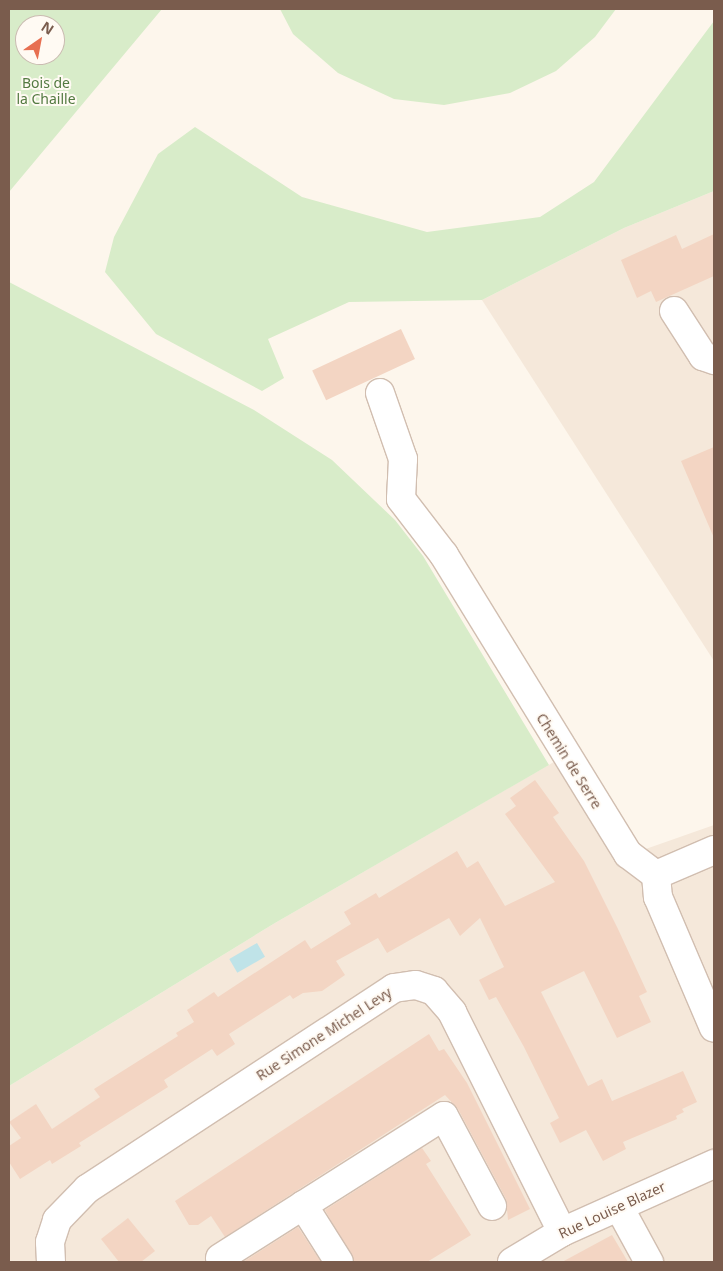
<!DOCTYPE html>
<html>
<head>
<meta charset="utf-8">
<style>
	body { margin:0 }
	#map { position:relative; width:723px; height:1271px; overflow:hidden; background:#fdf6ec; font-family:"Noto Sans",sans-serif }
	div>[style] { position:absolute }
	.residential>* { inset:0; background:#f5e8da }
	.green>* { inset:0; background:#d8ecc9 }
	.water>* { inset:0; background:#bfe3e8; transform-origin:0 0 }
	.building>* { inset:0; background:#f3d5c3; transform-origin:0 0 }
	.roads { filter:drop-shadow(1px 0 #d1beb0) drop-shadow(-1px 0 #d1beb0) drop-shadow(0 1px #d1beb0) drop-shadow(0 -1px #d1beb0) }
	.minor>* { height:28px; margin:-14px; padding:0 14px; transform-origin:14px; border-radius:14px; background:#fff }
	span { translate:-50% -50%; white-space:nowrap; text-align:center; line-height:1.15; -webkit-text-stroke:4px #fffaf3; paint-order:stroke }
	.park-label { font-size:14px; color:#537a41 }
	.street-label { font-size:14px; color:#7a5c4d }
	.frame { position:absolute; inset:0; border:10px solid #7a5c4d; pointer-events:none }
	.north { position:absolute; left:15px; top:15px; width:50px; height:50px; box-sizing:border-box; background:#fffaf3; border:1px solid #cabbb1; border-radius:50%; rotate:33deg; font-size:14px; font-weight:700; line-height:20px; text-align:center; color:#7a5c4d }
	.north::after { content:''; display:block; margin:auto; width:18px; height:22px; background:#e76f51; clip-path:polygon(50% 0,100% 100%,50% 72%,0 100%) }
</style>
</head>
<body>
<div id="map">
	<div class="residential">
		<i style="clip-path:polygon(714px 191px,714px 661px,482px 300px,624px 228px)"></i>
		<i style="clip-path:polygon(573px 751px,640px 851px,714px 825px,714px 1262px,9px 1262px,9px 1086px,275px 923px)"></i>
	</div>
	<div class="green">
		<i style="clip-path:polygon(evenodd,9px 9px,162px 9px,9px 192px,9px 9px,25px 25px,55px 25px,55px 55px,25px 55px,25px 25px)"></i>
		<i style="clip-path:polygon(280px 9px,616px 9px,595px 37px,556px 71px,510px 93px,444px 105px,394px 99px,338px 73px,293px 34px)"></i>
		<i style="clip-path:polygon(714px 21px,714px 191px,624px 228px,482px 300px,349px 302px,268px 339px,284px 378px,262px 391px,156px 334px,105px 272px,114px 237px,158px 154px,195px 127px,302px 197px,427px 232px,540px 217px,594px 182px)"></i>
		<i style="clip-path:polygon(9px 282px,254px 410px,332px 460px,395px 520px,423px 556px,549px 765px,275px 923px,9px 1086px)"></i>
	</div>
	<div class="water">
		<i style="left:257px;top:943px;width:16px;height:32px;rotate:60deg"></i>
	</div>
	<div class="building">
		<i style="clip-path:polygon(714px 234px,714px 276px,656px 302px,651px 291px,637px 298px,621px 260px,676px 235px,682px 249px)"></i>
		<i style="left:401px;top:329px;width:33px;height:98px;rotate:65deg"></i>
		<i style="clip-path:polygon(714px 447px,714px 538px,681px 461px)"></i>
		<i style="clip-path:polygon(535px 780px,559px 813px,553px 817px,584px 861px,618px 929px,647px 992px,639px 996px,651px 1022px,617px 1038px,584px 971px,541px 992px,588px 1086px,602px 1079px,612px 1101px,683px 1071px,697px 1102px,682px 1109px,684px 1112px,676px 1116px,677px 1119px,623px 1142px,626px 1149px,603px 1161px,586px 1130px,560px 1143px,550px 1123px,559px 1118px,524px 1047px,496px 997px,489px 1000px,479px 980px,504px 967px,480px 918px,460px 936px,449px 918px,387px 953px,378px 938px,336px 961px,345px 975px,322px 991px,303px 993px,293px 999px,290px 995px,229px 1034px,235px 1044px,217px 1056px,212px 1049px,164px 1080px,168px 1087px,79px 1143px,81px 1146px,52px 1164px,50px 1160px,20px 1179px,9px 1162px,9px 1146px,21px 1138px,9px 1122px,36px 1104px,52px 1129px,100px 1097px,94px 1089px,178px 1036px,176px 1033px,194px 1022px,187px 1010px,214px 992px,218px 997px,305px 940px,311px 949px,351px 924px,344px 912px,376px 893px,379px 898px,457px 851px,467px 868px,478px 861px,505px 906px,555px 882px,505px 814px,516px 806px,510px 798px)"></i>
		<i style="clip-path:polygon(429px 1034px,439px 1051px,444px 1049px,467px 1083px,530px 1209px,508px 1220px,506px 1199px,458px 1109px,445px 1095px,225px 1237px,211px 1216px,198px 1225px,189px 1225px,175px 1201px)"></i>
		<i style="clip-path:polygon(422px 1148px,431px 1161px,426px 1164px,471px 1235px,427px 1262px,354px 1262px,325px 1210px)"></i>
		<i style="clip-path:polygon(128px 1218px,155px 1251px,141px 1262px,119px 1262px,101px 1239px)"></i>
		<i style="clip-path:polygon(298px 1227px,321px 1262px,243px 1262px)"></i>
		<i style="clip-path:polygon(612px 1235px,628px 1262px,562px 1262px)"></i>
	</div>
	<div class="roads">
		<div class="minor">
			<i style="left:674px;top:311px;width:54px;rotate:57.2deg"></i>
			<i style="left:703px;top:356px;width:12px;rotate:20deg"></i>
			<i style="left:380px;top:393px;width:70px;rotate:70.8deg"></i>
			<i style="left:403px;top:459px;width:40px;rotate:92.9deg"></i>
			<i style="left:401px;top:499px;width:71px;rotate:52.5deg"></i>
			<i style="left:444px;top:555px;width:351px;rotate:58.4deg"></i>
			<i style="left:628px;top:854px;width:35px;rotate:37deg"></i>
			<i style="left:656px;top:875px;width:22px;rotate:85deg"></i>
			<i style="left:658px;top:897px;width:142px;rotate:66.9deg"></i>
			<i style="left:656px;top:875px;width:63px;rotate:-23.3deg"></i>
			<i style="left:303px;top:1205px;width:67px;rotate:57.7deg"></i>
			<i style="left:619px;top:1207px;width:63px;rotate:61.4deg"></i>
			<i style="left:220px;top:1258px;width:265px;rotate:-32.4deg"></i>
			<i style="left:444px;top:1116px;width:102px;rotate:61.9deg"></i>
			<i style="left:51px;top:1262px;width:20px;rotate:-93deg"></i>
			<i style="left:50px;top:1242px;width:23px;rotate:-72deg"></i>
			<i style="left:57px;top:1220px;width:43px;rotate:-45.9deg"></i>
			<i style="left:87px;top:1189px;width:367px;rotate:-33.2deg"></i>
			<i style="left:394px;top:988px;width:22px;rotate:-8deg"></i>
			<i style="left:416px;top:985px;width:19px;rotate:18deg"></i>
			<i style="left:434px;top:991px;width:28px;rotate:49deg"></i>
			<i style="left:452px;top:1012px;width:246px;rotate:63.4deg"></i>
			<i style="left:512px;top:1262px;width:58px;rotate:-31deg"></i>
			<i style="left:562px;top:1232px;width:167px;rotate:-24.1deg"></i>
		</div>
	</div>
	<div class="park-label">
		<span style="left:46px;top:91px">Bois de<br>la Chaille</span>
	</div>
	<div class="street-label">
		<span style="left:569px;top:761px;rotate:58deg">Chemin de Serre</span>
		<span style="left:324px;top:1034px;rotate:-33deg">Rue Simone Michel Levy</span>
		<span style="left:612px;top:1210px;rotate:-25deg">Rue Louise Blazer</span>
	</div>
	<div class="frame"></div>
	<div class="north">N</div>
</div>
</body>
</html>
